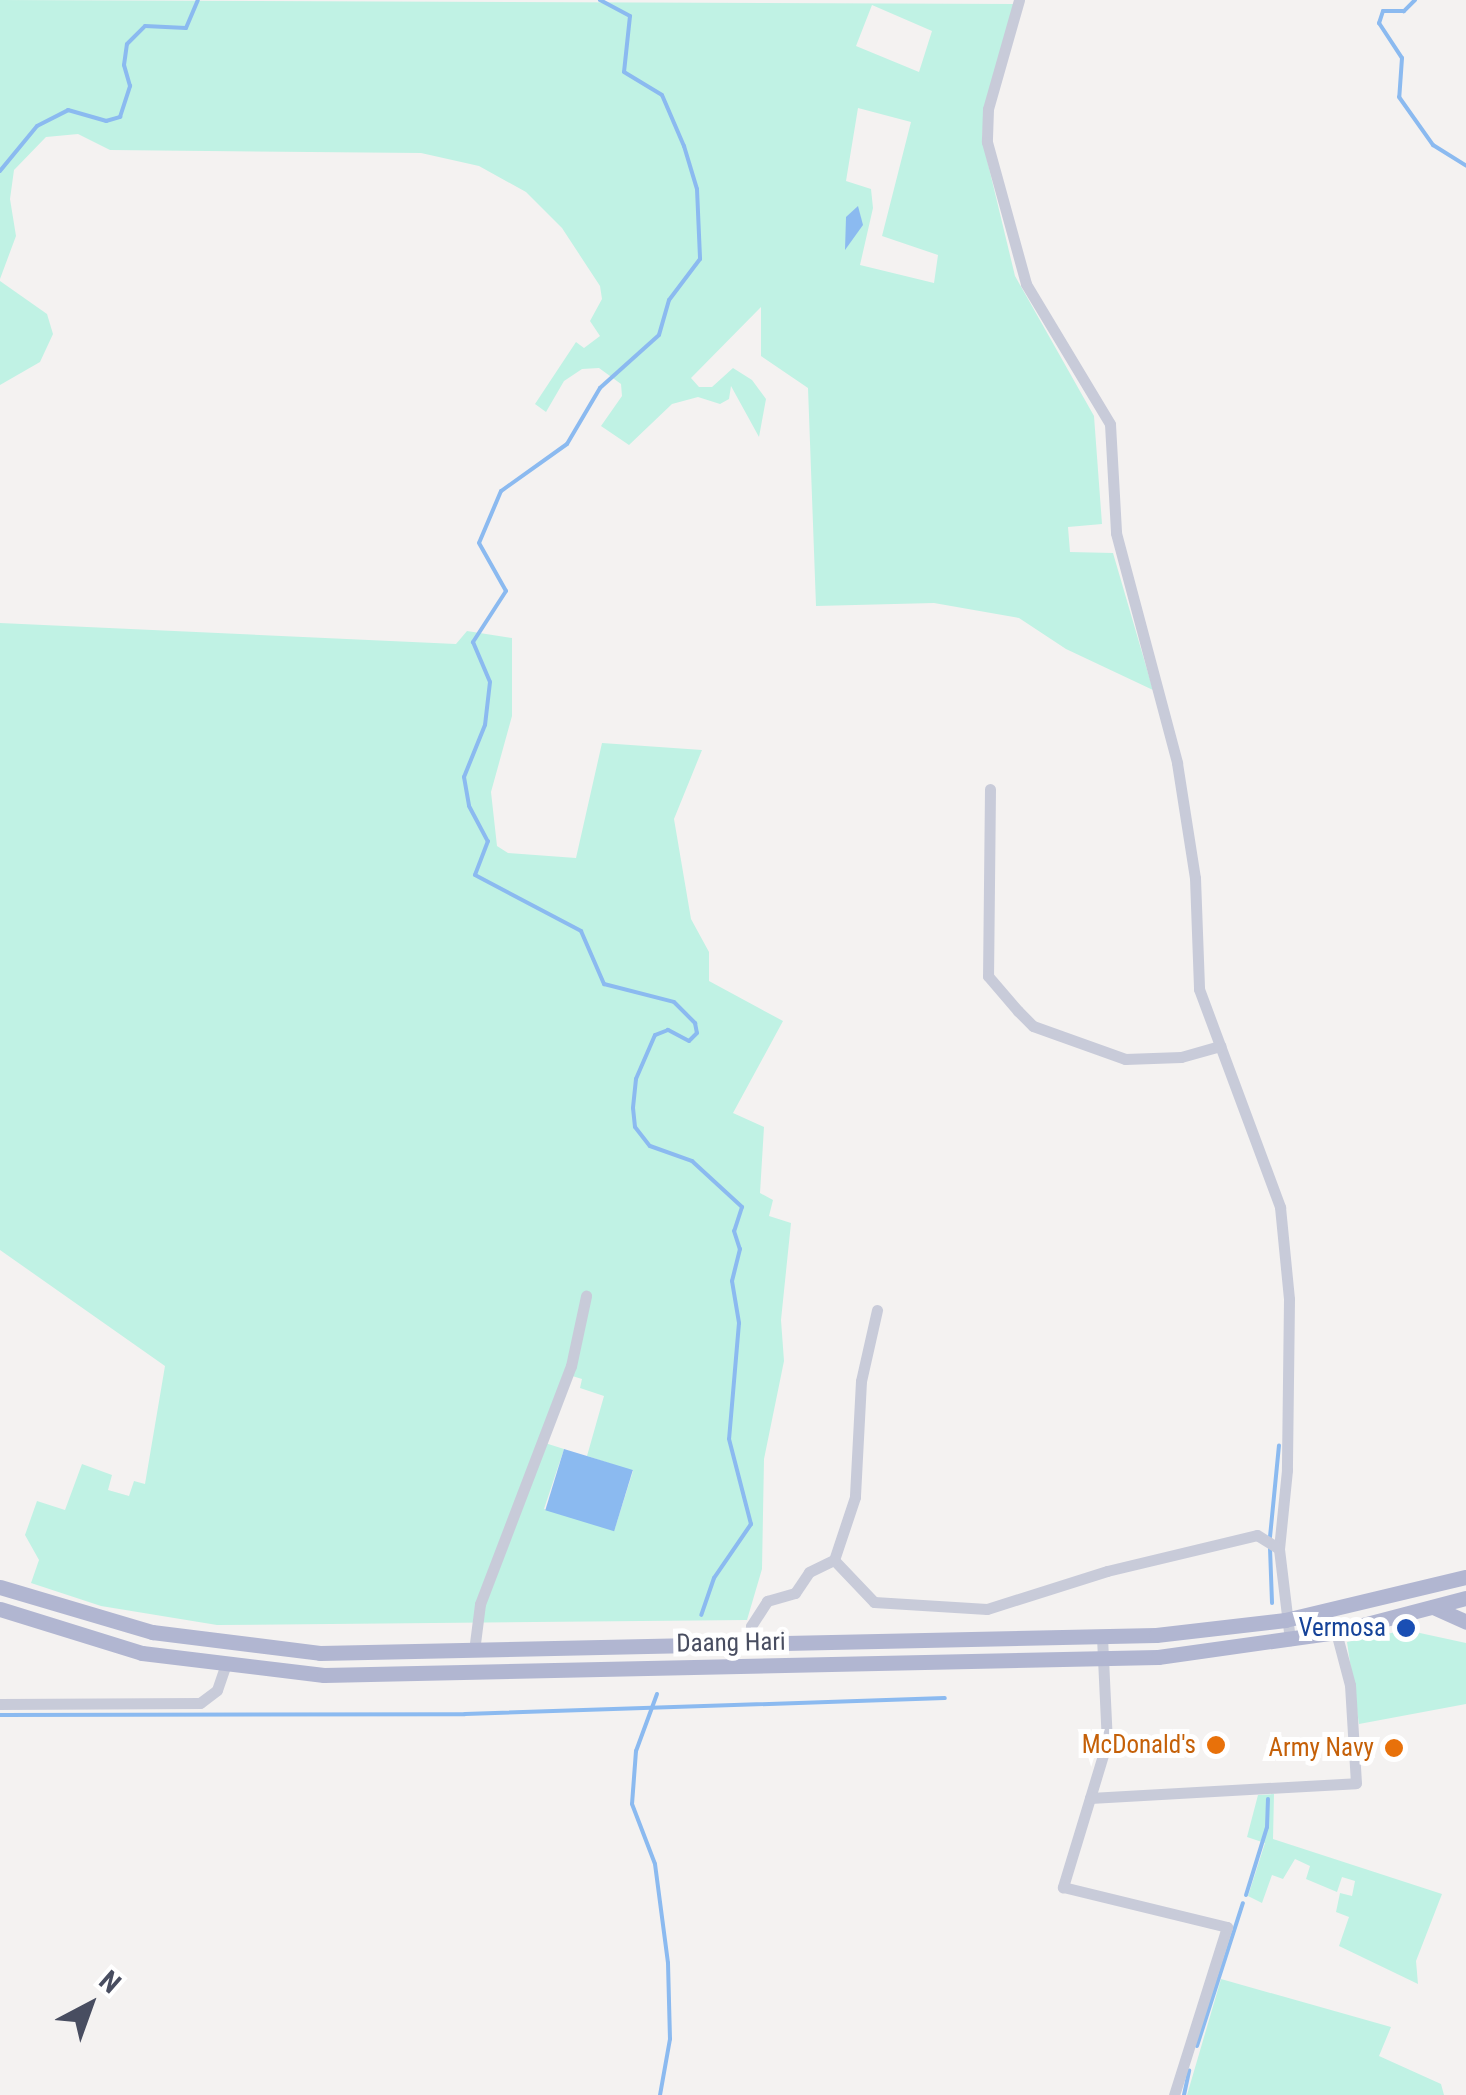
<!DOCTYPE html>
<html>
<head>
<meta charset="utf-8">
<style>
	body { margin:0 }
	#map { position:relative; width:1466px; height:2095px; overflow:hidden; background:#f4f2f1; font-family:"Roboto Condensed",sans-serif }
	div>[style] { position:absolute }
	.green>* { inset:0; background:#c0f2e4 }
	.water>* { inset:0; background:#8bbaf0; transform-origin:0 0 }
	.stream>* { height:4px; margin:-2px; padding:0 2px; transform-origin:2px; border-radius:2px; background:#8bbaf0 }
	.minor>* { height:11px; margin:-5.5px; padding:0 5.5px; transform-origin:5.5px; border-radius:5.5px; background:#c8cbd9 }
	.major>* { height:15px; margin:-7.5px; padding:0 7.5px; transform-origin:7.5px; border-radius:7.5px; background:#b1b6d1 }
	.dots>* { width:28px; height:28px; translate:-50% -50%; box-sizing:border-box; border:5px solid #fff; border-radius:50% }
	span { translate:-50% -50%; white-space:nowrap; text-align:center; line-height:1.15; -webkit-text-stroke:10px #fff; paint-order:stroke }
	.transit-label { font-size:25px; color:#164399 }
	.right { translate:-100% -50%; text-align:right }
	.street-label { font-size:25px; color:#484d60 }
	.food-label { font-size:25px; color:#c56008 }
	.north { position:absolute; left:40px; top:1955px; width:100px; height:100px; -webkit-text-stroke:8px #fff; paint-order:stroke; rotate:41deg; font-size:28px; font-weight:700; line-height:40px; text-align:center; color:#484d60 }
	.north::after { content:''; display:block; margin:auto; width:35px; height:45px; background:#484d60; clip-path:polygon(50% 0,100% 100%,50% 72%,0 100%) }
</style>
</head>
<body>
<div id="map">
	<div class="green">
		<i style="clip-path:polygon(evenodd,0 0,1015px 4px,985px 105px,982px 139px,1015px 276px,1094px 416px,1102px 524px,1068px 527px,1070px 552px,1113px 553px,1153px 690px,1066px 649px,1019px 618px,934px 603px,816px 606px,808px 388px,761px 356px,761px 307px,691px 378px,699px 387px,712px 387px,733px 368px,752px 380px,766px 399px,759px 437px,731px 386px,729px 399px,720px 404px,698px 397px,672px 404px,629px 445px,601px 426px,622px 396px,621px 384px,599px 368px,582px 369px,564px 381px,546px 412px,535px 404px,576px 342px,584px 348px,600px 336px,590px 321px,602px 299px,600px 286px,562px 228px,526px 192px,479px 166px,421px 153px,110px 150px,78px 134px,46px 137px,14px 170px,10px 199px,16px 236px,0 279px,0 0,872px 5px,932px 31px,919px 72px,856px 46px,872px 5px,0 0,858px 108px,911px 122px,882px 236px,938px 255px,934px 283px,860px 265px,873px 208px,871px 189px,846px 181px,858px 108px)"></i>
		<i style="clip-path:polygon(0 281px,47px 314px,53px 334px,40px 362px,0 385px)"></i>
		<i style="clip-path:polygon(evenodd,0 623px,456px 644px,467px 631px,512px 638px,512px 716px,491px 792px,497px 846px,508px 853px,576px 858px,602px 743px,702px 750px,674px 819px,691px 919px,709px 952px,709px 981px,783px 1021px,733px 1113px,764px 1127px,760px 1193px,773px 1200px,769px 1216px,791px 1223px,781px 1320px,784px 1361px,764px 1459px,762px 1569px,747px 1620px,217px 1625px,101px 1606px,31px 1583px,39px 1560px,25px 1535px,37px 1501px,65px 1510px,82px 1464px,112px 1475px,108px 1490px,129px 1496px,134px 1481px,145px 1484px,165px 1366px,0 1250px,0 623px,569px 1375px,582px 1379px,580px 1388px,604px 1396px,587px 1456px,633px 1471px,615px 1528px,544px 1509px,564px 1449px,545px 1443px,569px 1375px)"></i>
		<i style="clip-path:polygon(1406px 1630px,1466px 1643px,1466px 1704px,1359px 1724px,1347px 1642px)"></i>
		<i style="clip-path:polygon(1274px 1794px,1273px 1839px,1442px 1894px,1416px 1961px,1418px 1984px,1339px 1946px,1349px 1917px,1336px 1912px,1340px 1893px,1352px 1896px,1355px 1881px,1342px 1877px,1337px 1892px,1306px 1879px,1310px 1866px,1295px 1859px,1283px 1879px,1272px 1875px,1262px 1903px,1248px 1896px,1265px 1843px,1247px 1837px,1258px 1795px)"></i>
		<i style="clip-path:polygon(1221px 1979px,1391px 2027px,1379px 2056px,1441px 2084px,1444px 2095px,1187px 2095px)"></i>
	</div>
	<div class="water">
		<i style="clip-path:polygon(858px 206px,863px 225px,845px 250px,846px 217px)"></i>
		<i style="left:564px;top:1449px;width:72px;height:64px;rotate:17deg"></i>
	</div>
	<div class="stream">
		<i style="left:600px;top:0;width:34px;rotate:28deg"></i>
		<i style="left:630px;top:16px;width:56px;rotate:96.1deg"></i>
		<i style="left:624px;top:72px;width:44px;rotate:31.2deg"></i>
		<i style="left:662px;top:95px;width:56px;rotate:66.7deg"></i>
		<i style="left:684px;top:146px;width:45px;rotate:73.2deg"></i>
		<i style="left:697px;top:189px;width:70px;rotate:87.5deg"></i>
		<i style="left:700px;top:259px;width:51px;rotate:127.1deg"></i>
		<i style="left:669px;top:300px;width:36px;rotate:106deg"></i>
		<i style="left:659px;top:335px;width:79px;rotate:138.1deg"></i>
		<i style="left:600px;top:388px;width:65px;rotate:120.5deg"></i>
		<i style="left:567px;top:444px;width:81px;rotate:144.5deg"></i>
		<i style="left:501px;top:491px;width:56px;rotate:112.9deg"></i>
		<i style="left:479px;top:543px;width:55px;rotate:60.6deg"></i>
		<i style="left:506px;top:591px;width:61px;rotate:122.9deg"></i>
		<i style="left:473px;top:642px;width:43px;rotate:67deg"></i>
		<i style="left:490px;top:682px;width:43px;rotate:96.6deg"></i>
		<i style="left:485px;top:725px;width:56px;rotate:112deg"></i>
		<i style="left:464px;top:777px;width:29px;rotate:80deg"></i>
		<i style="left:469px;top:806px;width:40px;rotate:62deg"></i>
		<i style="left:488px;top:841px;width:36px;rotate:111deg"></i>
		<i style="left:475px;top:875px;width:120px;rotate:27.8deg"></i>
		<i style="left:581px;top:931px;width:58px;rotate:66.5deg"></i>
		<i style="left:604px;top:984px;width:72px;rotate:14.4deg"></i>
		<i style="left:674px;top:1002px;width:30px;rotate:45deg"></i>
		<i style="left:695px;top:1023px;width:10px;rotate:79deg"></i>
		<i style="left:697px;top:1033px;width:11px;rotate:135deg"></i>
		<i style="left:689px;top:1041px;width:24px;rotate:-152deg"></i>
		<i style="left:668px;top:1030px;width:14px;rotate:159deg"></i>
		<i style="left:655px;top:1035px;width:48px;rotate:113.4deg"></i>
		<i style="left:636px;top:1079px;width:29px;rotate:96deg"></i>
		<i style="left:633px;top:1108px;width:19px;rotate:84deg"></i>
		<i style="left:635px;top:1127px;width:24px;rotate:52deg"></i>
		<i style="left:650px;top:1146px;width:45px;rotate:19.7deg"></i>
		<i style="left:692px;top:1161px;width:68px;rotate:42.6deg"></i>
		<i style="left:742px;top:1207px;width:25px;rotate:108deg"></i>
		<i style="left:734px;top:1231px;width:19px;rotate:72deg"></i>
		<i style="left:740px;top:1249px;width:33px;rotate:104deg"></i>
		<i style="left:732px;top:1281px;width:43px;rotate:80.5deg"></i>
		<i style="left:739px;top:1323px;width:116px;rotate:94.9deg"></i>
		<i style="left:729px;top:1439px;width:88px;rotate:75.5deg"></i>
		<i style="left:751px;top:1524px;width:65px;rotate:124.4deg"></i>
		<i style="left:714px;top:1578px;width:39px;rotate:109deg"></i>
		<i style="left:1415px;top:0;width:16px;rotate:135deg"></i>
		<i style="left:1404px;top:11px;width:21px;rotate:180deg"></i>
		<i style="left:1383px;top:11px;width:13px;rotate:108deg"></i>
		<i style="left:1379px;top:23px;width:42px;rotate:56.7deg"></i>
		<i style="left:1402px;top:58px;width:39px;rotate:94deg"></i>
		<i style="left:1399px;top:97px;width:59px;rotate:54.7deg"></i>
		<i style="left:1433px;top:145px;width:39px;rotate:32deg"></i>
		<i style="left:0;top:171px;width:58px;rotate:-50.6deg"></i>
		<i style="left:37px;top:126px;width:35px;rotate:-27deg"></i>
		<i style="left:68px;top:110px;width:40px;rotate:16deg"></i>
		<i style="left:106px;top:121px;width:15px;rotate:-16deg"></i>
		<i style="left:120px;top:117px;width:33px;rotate:-72deg"></i>
		<i style="left:130px;top:86px;width:22px;rotate:-106deg"></i>
		<i style="left:124px;top:65px;width:21px;rotate:-82deg"></i>
		<i style="left:127px;top:44px;width:25px;rotate:-45deg"></i>
		<i style="left:145px;top:26px;width:41px;rotate:2.8deg"></i>
		<i style="left:186px;top:28px;width:30px;rotate:-67deg"></i>
		<i style="left:1270px;top:1537px;width:92px;rotate:-84.4deg"></i>
		<i style="left:1270px;top:1548px;width:55px;rotate:87.9deg"></i>
		<i style="left:657px;top:1694px;width:61px;rotate:110.2deg"></i>
		<i style="left:636px;top:1751px;width:53px;rotate:94.3deg"></i>
		<i style="left:632px;top:1804px;width:64px;rotate:69deg"></i>
		<i style="left:655px;top:1864px;width:100px;rotate:82.5deg"></i>
		<i style="left:668px;top:1963px;width:76px;rotate:88.5deg"></i>
		<i style="left:670px;top:2039px;width:57px;rotate:100.1deg"></i>
		<i style="left:0;top:1715px;width:465px;rotate:-0.1deg"></i>
		<i style="left:465px;top:1714px;width:480px;rotate:-1.9deg"></i>
		<i style="left:1246px;top:1895px;width:71px;rotate:-72.8deg"></i>
		<i style="left:1267px;top:1827px;width:28px;rotate:-88deg"></i>
		<i style="left:1197px;top:2046px;width:150px;rotate:-72.2deg"></i>
		<i style="left:1184px;top:2095px;width:25px;rotate:-78deg"></i>
	</div>
	<div class="minor">
		<i style="left:1019px;top:0;width:113px;rotate:105.9deg"></i>
		<i style="left:988px;top:109px;width:33px;rotate:92deg"></i>
		<i style="left:987px;top:142px;width:147px;rotate:74.6deg"></i>
		<i style="left:1026px;top:284px;width:163px;rotate:59deg"></i>
		<i style="left:1110px;top:424px;width:109px;rotate:86.8deg"></i>
		<i style="left:1116px;top:533px;width:238px;rotate:75.1deg"></i>
		<i style="left:1177px;top:763px;width:116px;rotate:81.1deg"></i>
		<i style="left:1195px;top:878px;width:111px;rotate:87.9deg"></i>
		<i style="left:1199px;top:989px;width:233px;rotate:69.6deg"></i>
		<i style="left:1280px;top:1207px;width:92px;rotate:84.4deg"></i>
		<i style="left:1289px;top:1299px;width:171px;rotate:90.7deg"></i>
		<i style="left:1287px;top:1470px;width:79px;rotate:95.8deg"></i>
		<i style="left:1279px;top:1549px;width:92px;rotate:83.1deg"></i>
		<i style="left:990px;top:789px;width:187px;rotate:90.6deg"></i>
		<i style="left:988px;top:976px;width:46px;rotate:49.4deg"></i>
		<i style="left:1018px;top:1011px;width:21px;rotate:45deg"></i>
		<i style="left:1033px;top:1026px;width:98px;rotate:19.7deg"></i>
		<i style="left:1125px;top:1059px;width:56px;rotate:-2deg"></i>
		<i style="left:1181px;top:1057px;width:41px;rotate:-15.8deg"></i>
		<i style="left:877px;top:1310px;width:73px;rotate:102.7deg"></i>
		<i style="left:861px;top:1381px;width:116px;rotate:93deg"></i>
		<i style="left:855px;top:1497px;width:66px;rotate:108.4deg"></i>
		<i style="left:834px;top:1560px;width:58px;rotate:46.4deg"></i>
		<i style="left:874px;top:1602px;width:113px;rotate:3.5deg"></i>
		<i style="left:987px;top:1609px;width:126px;rotate:-17.6deg"></i>
		<i style="left:1107px;top:1571px;width:154px;rotate:-13.5deg"></i>
		<i style="left:1257px;top:1535px;width:26px;rotate:32deg"></i>
		<i style="left:1102px;top:1637px;width:105px;rotate:87.3deg"></i>
		<i style="left:1107px;top:1742px;width:152px;rotate:106.9deg"></i>
		<i style="left:1063px;top:1887px;width:169px;rotate:13.7deg"></i>
		<i style="left:1227px;top:1927px;width:176px;rotate:107.5deg"></i>
		<i style="left:748px;top:1648px;width:22px;rotate:-82deg"></i>
		<i style="left:751px;top:1626px;width:30px;rotate:-57deg"></i>
		<i style="left:767px;top:1601px;width:29px;rotate:-16deg"></i>
		<i style="left:795px;top:1593px;width:25px;rotate:-56deg"></i>
		<i style="left:809px;top:1572px;width:28px;rotate:-26deg"></i>
		<i style="left:474px;top:1651px;width:47px;rotate:-82.7deg"></i>
		<i style="left:480px;top:1604px;width:255px;rotate:-69.1deg"></i>
		<i style="left:571px;top:1366px;width:72px;rotate:-77.9deg"></i>
		<i style="left:0;top:1704px;width:200px;rotate:-0.3deg"></i>
		<i style="left:200px;top:1703px;width:21px;rotate:-37deg"></i>
		<i style="left:217px;top:1690px;width:24px;rotate:-71deg"></i>
		<i style="left:1090px;top:1798px;width:266px;rotate:-3.2deg"></i>
		<i style="left:1356px;top:1783px;width:98px;rotate:-93.5deg"></i>
		<i style="left:1350px;top:1685px;width:55px;rotate:-104.8deg"></i>
	</div>
	<div class="major">
		<i style="left:0;top:1587px;width:159px;rotate:16.5deg"></i>
		<i style="left:152px;top:1632px;width:169px;rotate:7.1deg"></i>
		<i style="left:320px;top:1653px;width:836px;rotate:-1.23deg"></i>
		<i style="left:1156px;top:1635px;width:130px;rotate:-6.6deg"></i>
		<i style="left:1285px;top:1620px;width:186px;rotate:-13.4deg"></i>
		<i style="left:1433px;top:1607px;width:36px;rotate:24deg"></i>
		<i style="left:0;top:1609px;width:149px;rotate:17.2deg"></i>
		<i style="left:142px;top:1653px;width:183px;rotate:6.9deg"></i>
		<i style="left:324px;top:1675px;width:834px;rotate:-1.24deg"></i>
		<i style="left:1158px;top:1657px;width:180px;rotate:-8deg"></i>
		<i style="left:1336px;top:1632px;width:134px;rotate:-14.7deg"></i>
	</div>
	<div class="dots">
		<i style="left:1406px;top:1628px;background:#1a4fb4"></i>
		<i style="left:1216px;top:1745px;background:#e8710a"></i>
		<i style="left:1394px;top:1748px;background:#e8710a"></i>
	</div>
	<div class="transit-label">
		<span class="right" style="left:1386px;top:1628px">Vermosa</span>
	</div>
	<div class="street-label">
		<span style="left:731px;top:1643px;rotate:-1deg">Daang Hari</span>
	</div>
	<div class="food-label">
		<span class="right" style="left:1196px;top:1745px">McDonald's</span>
		<span class="right" style="left:1374px;top:1748px">Army Navy</span>
	</div>
	<div class="north">N</div>
</div>
</body>
</html>
